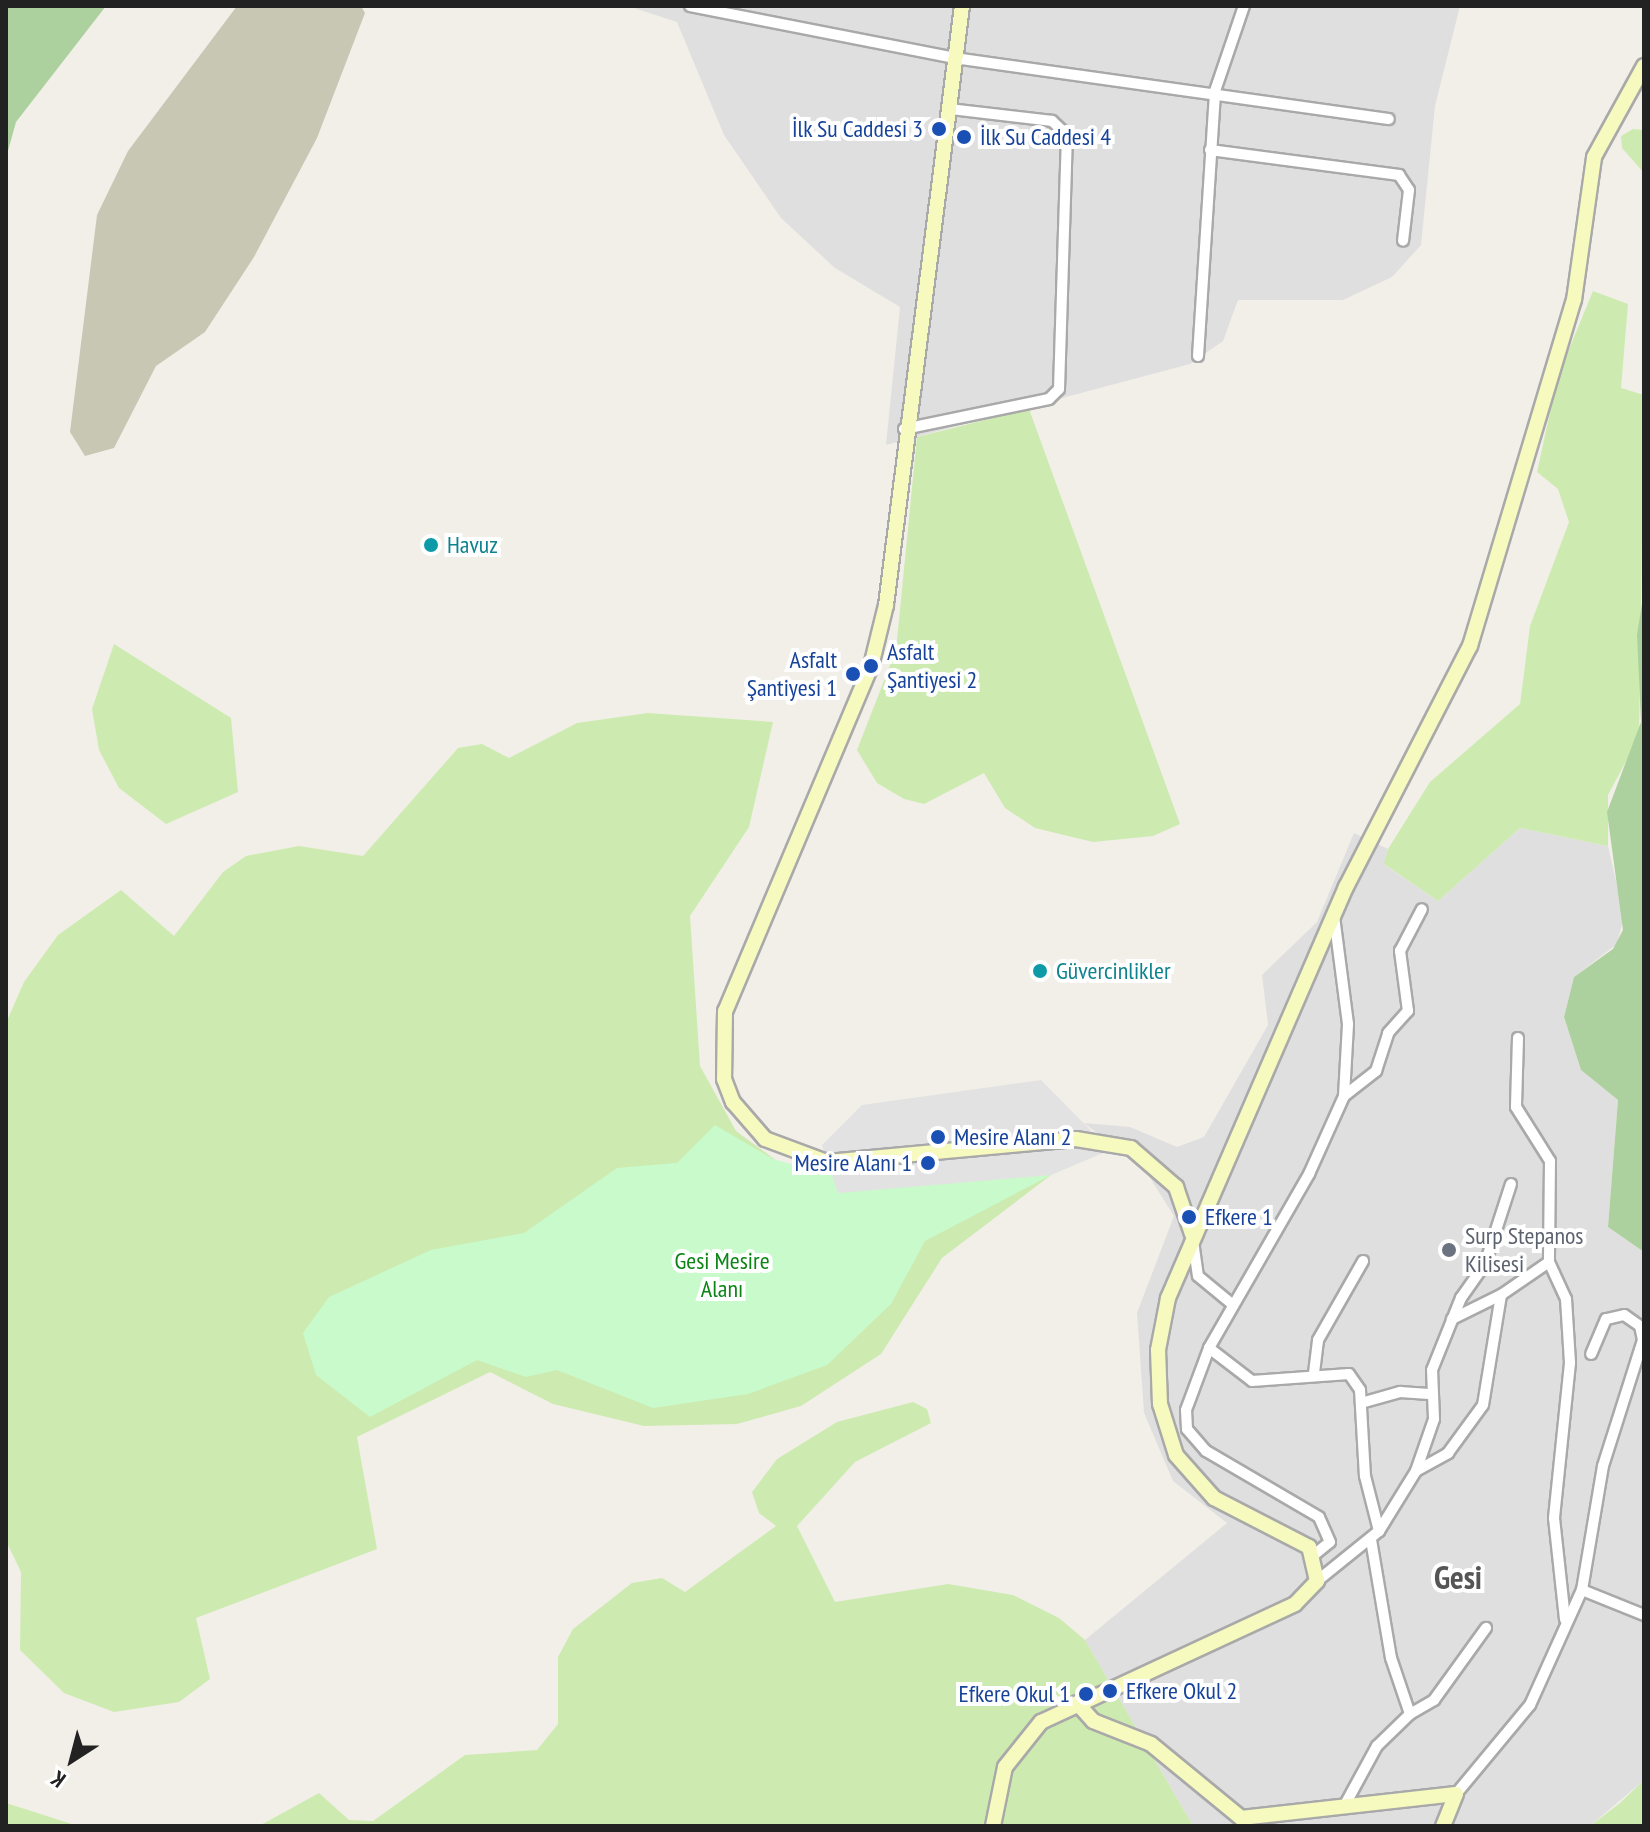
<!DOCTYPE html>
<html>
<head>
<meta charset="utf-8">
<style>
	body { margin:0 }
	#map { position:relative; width:1650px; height:1832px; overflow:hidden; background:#f2efe9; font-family:"PT Sans Narrow",sans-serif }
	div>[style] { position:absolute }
	.residential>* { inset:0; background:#e0dfdf }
	.construction>* { inset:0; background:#c7c7b4 }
	.grass>* { inset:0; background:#cdebb0 }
	.forest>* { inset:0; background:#add19e }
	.park>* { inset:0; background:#c8facc }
	.parking>* { inset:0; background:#e2e2e2 }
	.roads { filter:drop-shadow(2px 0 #a9a9a9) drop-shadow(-2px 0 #a9a9a9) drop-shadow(0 2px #a9a9a9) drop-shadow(0 -2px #a9a9a9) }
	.street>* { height:10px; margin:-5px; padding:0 5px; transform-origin:5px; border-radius:5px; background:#fff }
	.secondary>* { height:14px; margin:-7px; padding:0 7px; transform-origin:7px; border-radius:7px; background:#f7fabf }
	.dots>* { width:22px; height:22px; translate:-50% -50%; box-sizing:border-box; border:4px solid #fff; border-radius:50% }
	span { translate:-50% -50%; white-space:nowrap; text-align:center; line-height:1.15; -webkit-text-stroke:8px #fff; paint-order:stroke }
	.transit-label { font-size:24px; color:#164399 }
	.right { translate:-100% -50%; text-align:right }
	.left { translate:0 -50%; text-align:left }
	.culture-label { font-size:24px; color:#0d838f }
	.worship-label { font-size:24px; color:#5b616d }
	.park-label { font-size:24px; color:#0c8416 }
	.district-label { font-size:32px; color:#555; font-weight:700 }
	.frame { position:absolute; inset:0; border:8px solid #222; pointer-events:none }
	.north { position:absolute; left:32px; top:1720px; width:80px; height:80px; -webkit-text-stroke:6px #fff; paint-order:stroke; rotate:216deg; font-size:22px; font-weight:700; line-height:32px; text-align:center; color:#222 }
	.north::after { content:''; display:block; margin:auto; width:28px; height:36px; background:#222; clip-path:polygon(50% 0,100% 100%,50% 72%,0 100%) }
</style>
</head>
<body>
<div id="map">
	<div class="residential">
		<i style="clip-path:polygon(628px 6px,1460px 6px,1435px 106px,1421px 245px,1392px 277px,1343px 300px,1238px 300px,1223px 341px,1190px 364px,886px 445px,900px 307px,835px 268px,781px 218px,724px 135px,677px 22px)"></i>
		<i style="clip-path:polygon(1520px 828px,1608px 846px,1624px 916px,1617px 944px,1574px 977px,1564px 1017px,1581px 1070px,1618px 1100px,1608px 1227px,1644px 1252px,1644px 1780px,1590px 1826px,1193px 1826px,1085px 1640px,1227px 1523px,1173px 1481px,1144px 1413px,1137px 1313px,1174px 1216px,1145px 1170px,1084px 1123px,1130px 1127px,1177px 1147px,1204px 1137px,1268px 1025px,1262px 975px,1317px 922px,1354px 833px,1388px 849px,1385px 865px,1438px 901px)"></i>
	</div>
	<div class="construction">
		<i style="clip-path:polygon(237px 6px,361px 6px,365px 13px,317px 138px,254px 257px,205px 332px,156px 366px,114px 448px,85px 456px,70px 432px,97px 215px,128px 151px)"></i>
	</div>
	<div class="grass">
		<i style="clip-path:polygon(1633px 129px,1644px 130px,1644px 173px,1622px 148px,1621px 136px)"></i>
		<i style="clip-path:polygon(1593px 291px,1628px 304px,1621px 388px,1644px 395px,1639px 737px,1608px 795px,1608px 846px,1520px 828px,1438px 901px,1384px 864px,1388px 849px,1430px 782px,1520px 704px,1530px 626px,1569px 522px,1558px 489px,1537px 472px,1558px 376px)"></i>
		<i style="clip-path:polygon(1029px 409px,1180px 824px,1153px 836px,1093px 842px,1035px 828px,1005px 808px,984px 773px,924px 804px,904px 799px,877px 783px,857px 750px,896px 650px,917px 437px)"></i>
		<i style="clip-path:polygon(114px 644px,231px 718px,238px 792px,166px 824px,119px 788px,99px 750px,92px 709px)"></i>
		<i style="clip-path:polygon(648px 713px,773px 722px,749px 827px,690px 916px,700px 1066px,736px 1131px,781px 1164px,832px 1175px,838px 1193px,1051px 1175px,942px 1258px,881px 1354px,801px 1406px,737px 1424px,644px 1426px,553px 1404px,490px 1372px,357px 1437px,377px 1549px,196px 1618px,210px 1679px,179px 1702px,114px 1712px,64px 1693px,20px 1650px,21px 1572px,6px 1541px,6px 1023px,24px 982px,58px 935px,121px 890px,174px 936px,223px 872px,246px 856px,299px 846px,363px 856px,458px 748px,482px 744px,509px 758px,577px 723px)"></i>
		<i style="clip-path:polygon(913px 1402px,927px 1409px,931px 1423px,855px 1462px,797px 1526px,835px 1602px,948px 1584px,1013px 1595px,1059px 1618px,1085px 1640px,1193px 1826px,259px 1826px,319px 1793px,349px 1820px,373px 1821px,465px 1755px,537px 1750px,558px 1724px,558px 1657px,573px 1629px,632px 1583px,662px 1578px,685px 1592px,776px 1526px,759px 1513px,752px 1492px,777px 1459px,837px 1422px)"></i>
		<i style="clip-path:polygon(1644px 1780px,1644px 1826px,1590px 1826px,1620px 1803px)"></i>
		<i style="clip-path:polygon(6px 1803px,78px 1826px,6px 1826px)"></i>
	</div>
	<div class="forest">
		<i style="clip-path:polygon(6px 6px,106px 6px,16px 122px,6px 158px)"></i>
		<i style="clip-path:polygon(1644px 591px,1644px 1252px,1608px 1227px,1618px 1100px,1581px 1070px,1564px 1017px,1574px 977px,1613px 949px,1623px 930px,1607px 812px,1641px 722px,1637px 635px)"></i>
	</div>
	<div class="park">
		<i style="clip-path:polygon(715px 1125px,773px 1159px,832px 1175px,838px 1193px,1051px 1175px,925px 1241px,891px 1304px,827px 1365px,748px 1394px,653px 1408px,557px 1370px,526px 1377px,477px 1360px,370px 1417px,316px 1375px,303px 1333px,329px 1297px,431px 1250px,524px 1233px,617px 1168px,677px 1163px)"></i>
	</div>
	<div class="parking">
		<i style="clip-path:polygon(1041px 1080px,1110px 1150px,1051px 1175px,838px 1193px,822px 1145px,862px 1105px)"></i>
	</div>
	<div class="roads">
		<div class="street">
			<i style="left:690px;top:6px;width:269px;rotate:11.1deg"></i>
			<i style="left:954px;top:58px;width:439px;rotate:8deg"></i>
			<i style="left:1210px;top:150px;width:191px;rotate:7.5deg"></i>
			<i style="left:1399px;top:175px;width:18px;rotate:56deg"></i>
			<i style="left:1409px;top:190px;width:51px;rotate:96.7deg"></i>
			<i style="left:1198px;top:356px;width:266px;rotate:-86.3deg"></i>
			<i style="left:1215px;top:91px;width:90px;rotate:-71.2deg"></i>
			<i style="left:904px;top:429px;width:148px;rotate:-11.7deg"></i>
			<i style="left:1049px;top:399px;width:14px;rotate:-45deg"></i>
			<i style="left:1059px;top:389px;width:254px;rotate:-88.2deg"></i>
			<i style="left:1067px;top:135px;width:21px;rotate:-137deg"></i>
			<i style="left:1052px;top:121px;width:103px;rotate:-173.3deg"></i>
			<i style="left:1518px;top:1038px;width:69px;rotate:91.7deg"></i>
			<i style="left:1516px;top:1107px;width:64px;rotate:57.8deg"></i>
			<i style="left:1550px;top:1161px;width:101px;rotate:90.6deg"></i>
			<i style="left:1549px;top:1262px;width:41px;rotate:65.3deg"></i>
			<i style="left:1566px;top:1299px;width:64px;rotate:86.4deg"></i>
			<i style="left:1570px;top:1363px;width:156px;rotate:95.9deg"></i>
			<i style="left:1554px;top:1518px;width:102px;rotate:83.8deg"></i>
			<i style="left:1344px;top:1096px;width:41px;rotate:-38deg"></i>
			<i style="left:1376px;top:1071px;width:40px;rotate:-72deg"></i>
			<i style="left:1388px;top:1033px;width:30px;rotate:-48deg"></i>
			<i style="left:1408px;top:1011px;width:61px;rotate:-97.6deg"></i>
			<i style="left:1400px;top:951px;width:47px;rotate:-62.4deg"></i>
			<i style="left:1193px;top:1241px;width:35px;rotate:82deg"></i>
			<i style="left:1198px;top:1276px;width:44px;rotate:39.5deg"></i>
			<i style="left:1452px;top:1319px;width:55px;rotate:-26.1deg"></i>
			<i style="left:1209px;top:1348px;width:54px;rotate:37.5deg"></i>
			<i style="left:1252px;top:1381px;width:97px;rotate:-4.1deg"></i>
			<i style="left:1349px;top:1374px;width:19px;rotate:55deg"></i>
			<i style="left:1360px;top:1390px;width:86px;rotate:86.7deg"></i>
			<i style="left:1365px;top:1476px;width:57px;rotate:75.7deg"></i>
			<i style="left:1314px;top:1373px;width:33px;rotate:-83deg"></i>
			<i style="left:1318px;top:1340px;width:91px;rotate:-60.3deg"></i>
			<i style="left:1361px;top:1403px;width:41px;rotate:-15.8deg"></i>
			<i style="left:1400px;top:1392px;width:29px;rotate:4deg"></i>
			<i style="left:1416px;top:1471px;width:55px;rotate:-70.9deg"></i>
			<i style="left:1434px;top:1419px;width:49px;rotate:-92.3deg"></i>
			<i style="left:1432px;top:1370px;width:78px;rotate:-68.1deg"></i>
			<i style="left:1461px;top:1298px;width:42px;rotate:-54.8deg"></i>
			<i style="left:1485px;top:1264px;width:84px;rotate:-72deg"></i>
			<i style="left:1315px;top:1554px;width:19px;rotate:-39deg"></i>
			<i style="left:1330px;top:1542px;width:27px;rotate:-114deg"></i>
			<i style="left:1319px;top:1517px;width:131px;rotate:-149.7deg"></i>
			<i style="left:1206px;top:1451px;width:29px;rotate:-131deg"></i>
			<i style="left:1187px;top:1429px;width:19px;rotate:-93deg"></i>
			<i style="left:1186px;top:1410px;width:66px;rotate:-69.6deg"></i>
			<i style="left:1209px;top:1348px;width:201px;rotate:-60.1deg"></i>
			<i style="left:1309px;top:1174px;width:85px;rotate:-65.8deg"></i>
			<i style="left:1344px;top:1096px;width:72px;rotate:-86.8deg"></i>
			<i style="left:1348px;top:1024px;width:109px;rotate:-97.4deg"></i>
			<i style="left:1317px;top:1581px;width:80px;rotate:-38.9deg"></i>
			<i style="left:1379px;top:1531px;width:70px;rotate:-58.3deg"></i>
			<i style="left:1416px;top:1471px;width:37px;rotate:-29deg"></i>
			<i style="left:1448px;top:1453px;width:59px;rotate:-53.9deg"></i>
			<i style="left:1483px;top:1405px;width:111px;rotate:-80.7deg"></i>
			<i style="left:1501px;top:1295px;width:58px;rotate:-34.5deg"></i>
			<i style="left:1582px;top:1590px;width:67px;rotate:22deg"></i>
			<i style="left:1410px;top:1714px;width:28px;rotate:-30deg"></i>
			<i style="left:1434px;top:1700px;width:89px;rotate:-54.2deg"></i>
			<i style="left:1456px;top:1794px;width:116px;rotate:-50.3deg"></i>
			<i style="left:1530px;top:1705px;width:126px;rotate:-65.7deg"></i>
			<i style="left:1582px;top:1590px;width:126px;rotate:-80.4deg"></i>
			<i style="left:1603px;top:1466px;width:132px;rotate:-72.4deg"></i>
			<i style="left:1643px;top:1340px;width:14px;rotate:-102deg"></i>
			<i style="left:1640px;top:1326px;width:19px;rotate:-145deg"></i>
			<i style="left:1624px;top:1315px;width:18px;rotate:167deg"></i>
			<i style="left:1606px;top:1319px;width:38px;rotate:113deg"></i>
			<i style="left:1347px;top:1801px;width:63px;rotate:-61.4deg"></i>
			<i style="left:1377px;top:1746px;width:46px;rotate:-44.1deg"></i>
			<i style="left:1410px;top:1714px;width:59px;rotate:-108.7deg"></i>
			<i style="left:1391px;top:1658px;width:120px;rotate:-99.6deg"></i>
		</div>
		<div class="secondary">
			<i style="left:962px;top:6px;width:604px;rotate:97.23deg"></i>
			<i style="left:886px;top:605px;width:63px;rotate:103.8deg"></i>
			<i style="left:871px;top:666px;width:375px;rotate:112.9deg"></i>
			<i style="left:725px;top:1011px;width:68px;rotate:90.8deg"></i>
			<i style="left:724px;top:1079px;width:25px;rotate:69deg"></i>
			<i style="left:733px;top:1102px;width:49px;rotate:49.1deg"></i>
			<i style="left:765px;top:1139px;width:66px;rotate:20.4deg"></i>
			<i style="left:827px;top:1162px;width:250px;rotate:-5.3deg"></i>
			<i style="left:1076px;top:1139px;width:56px;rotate:9.3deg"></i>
			<i style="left:1131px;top:1148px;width:60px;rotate:40.9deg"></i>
			<i style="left:1176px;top:1187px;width:50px;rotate:71.2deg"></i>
			<i style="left:1077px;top:1703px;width:24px;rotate:48deg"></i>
			<i style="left:1093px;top:1721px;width:62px;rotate:21.6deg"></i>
			<i style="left:1151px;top:1744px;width:117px;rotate:39.4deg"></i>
			<i style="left:1241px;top:1818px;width:216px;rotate:-6.4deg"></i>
			<i style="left:1456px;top:1794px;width:35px;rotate:112deg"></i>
			<i style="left:993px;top:1826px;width:60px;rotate:-78.5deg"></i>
			<i style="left:1005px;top:1767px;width:58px;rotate:-51.3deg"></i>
			<i style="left:1041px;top:1722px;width:280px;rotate:-24.9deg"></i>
			<i style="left:1295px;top:1604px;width:32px;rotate:-46deg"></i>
			<i style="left:1317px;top:1581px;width:35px;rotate:-103deg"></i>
			<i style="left:1309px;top:1547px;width:107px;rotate:-152.7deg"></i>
			<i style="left:1214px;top:1498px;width:57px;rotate:-131.5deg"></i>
			<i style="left:1176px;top:1455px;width:53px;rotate:-107.4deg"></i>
			<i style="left:1160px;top:1404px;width:54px;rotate:-92.1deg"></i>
			<i style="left:1158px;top:1350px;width:53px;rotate:-79.1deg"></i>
			<i style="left:1168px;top:1298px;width:448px;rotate:-66.6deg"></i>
			<i style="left:1346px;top:887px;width:271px;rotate:-62.8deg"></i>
			<i style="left:1470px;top:646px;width:361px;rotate:-73.3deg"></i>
			<i style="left:1574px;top:300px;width:144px;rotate:-82deg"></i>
			<i style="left:1594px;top:157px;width:104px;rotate:-61.2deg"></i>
		</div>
	</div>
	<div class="dots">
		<i style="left:939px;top:129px;background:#1a4fb4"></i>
		<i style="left:964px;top:137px;background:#1a4fb4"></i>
		<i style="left:431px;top:545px;background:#0f9aa8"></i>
		<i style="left:871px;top:666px;background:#1a4fb4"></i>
		<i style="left:853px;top:674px;background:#1a4fb4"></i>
		<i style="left:1040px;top:971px;background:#0f9aa8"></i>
		<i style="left:938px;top:1137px;background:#1a4fb4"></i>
		<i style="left:928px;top:1163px;background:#1a4fb4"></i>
		<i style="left:1189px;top:1217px;background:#1a4fb4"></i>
		<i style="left:1449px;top:1250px;background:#6b7280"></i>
		<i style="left:1110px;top:1691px;background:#1a4fb4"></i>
		<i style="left:1086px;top:1694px;background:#1a4fb4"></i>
	</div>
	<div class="transit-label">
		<span class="right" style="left:923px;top:129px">İlk Su Caddesi 3</span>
		<span class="left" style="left:980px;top:137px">İlk Su Caddesi 4</span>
		<span class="left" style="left:887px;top:666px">Asfalt<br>Şantiyesi 2</span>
		<span class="right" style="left:837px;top:674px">Asfalt<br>Şantiyesi 1</span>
		<span class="left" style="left:954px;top:1137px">Mesire Alanı 2</span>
		<span class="right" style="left:912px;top:1163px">Mesire Alanı 1</span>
		<span class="left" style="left:1205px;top:1217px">Efkere 1</span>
		<span class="left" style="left:1126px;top:1691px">Efkere Okul 2</span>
		<span class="right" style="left:1070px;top:1694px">Efkere Okul 1</span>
	</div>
	<div class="culture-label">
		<span class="left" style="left:447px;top:545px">Havuz</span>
		<span class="left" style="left:1056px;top:971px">Güvercinlikler</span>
	</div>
	<div class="worship-label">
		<span class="left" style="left:1465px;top:1250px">Surp Stepanos<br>Kilisesi</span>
	</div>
	<div class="park-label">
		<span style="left:722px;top:1275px">Gesi Mesire<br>Alanı</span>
	</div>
	<div class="district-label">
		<span style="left:1458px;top:1577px">Gesi</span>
	</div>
	<div class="frame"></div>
	<div class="north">K</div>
</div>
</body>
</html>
